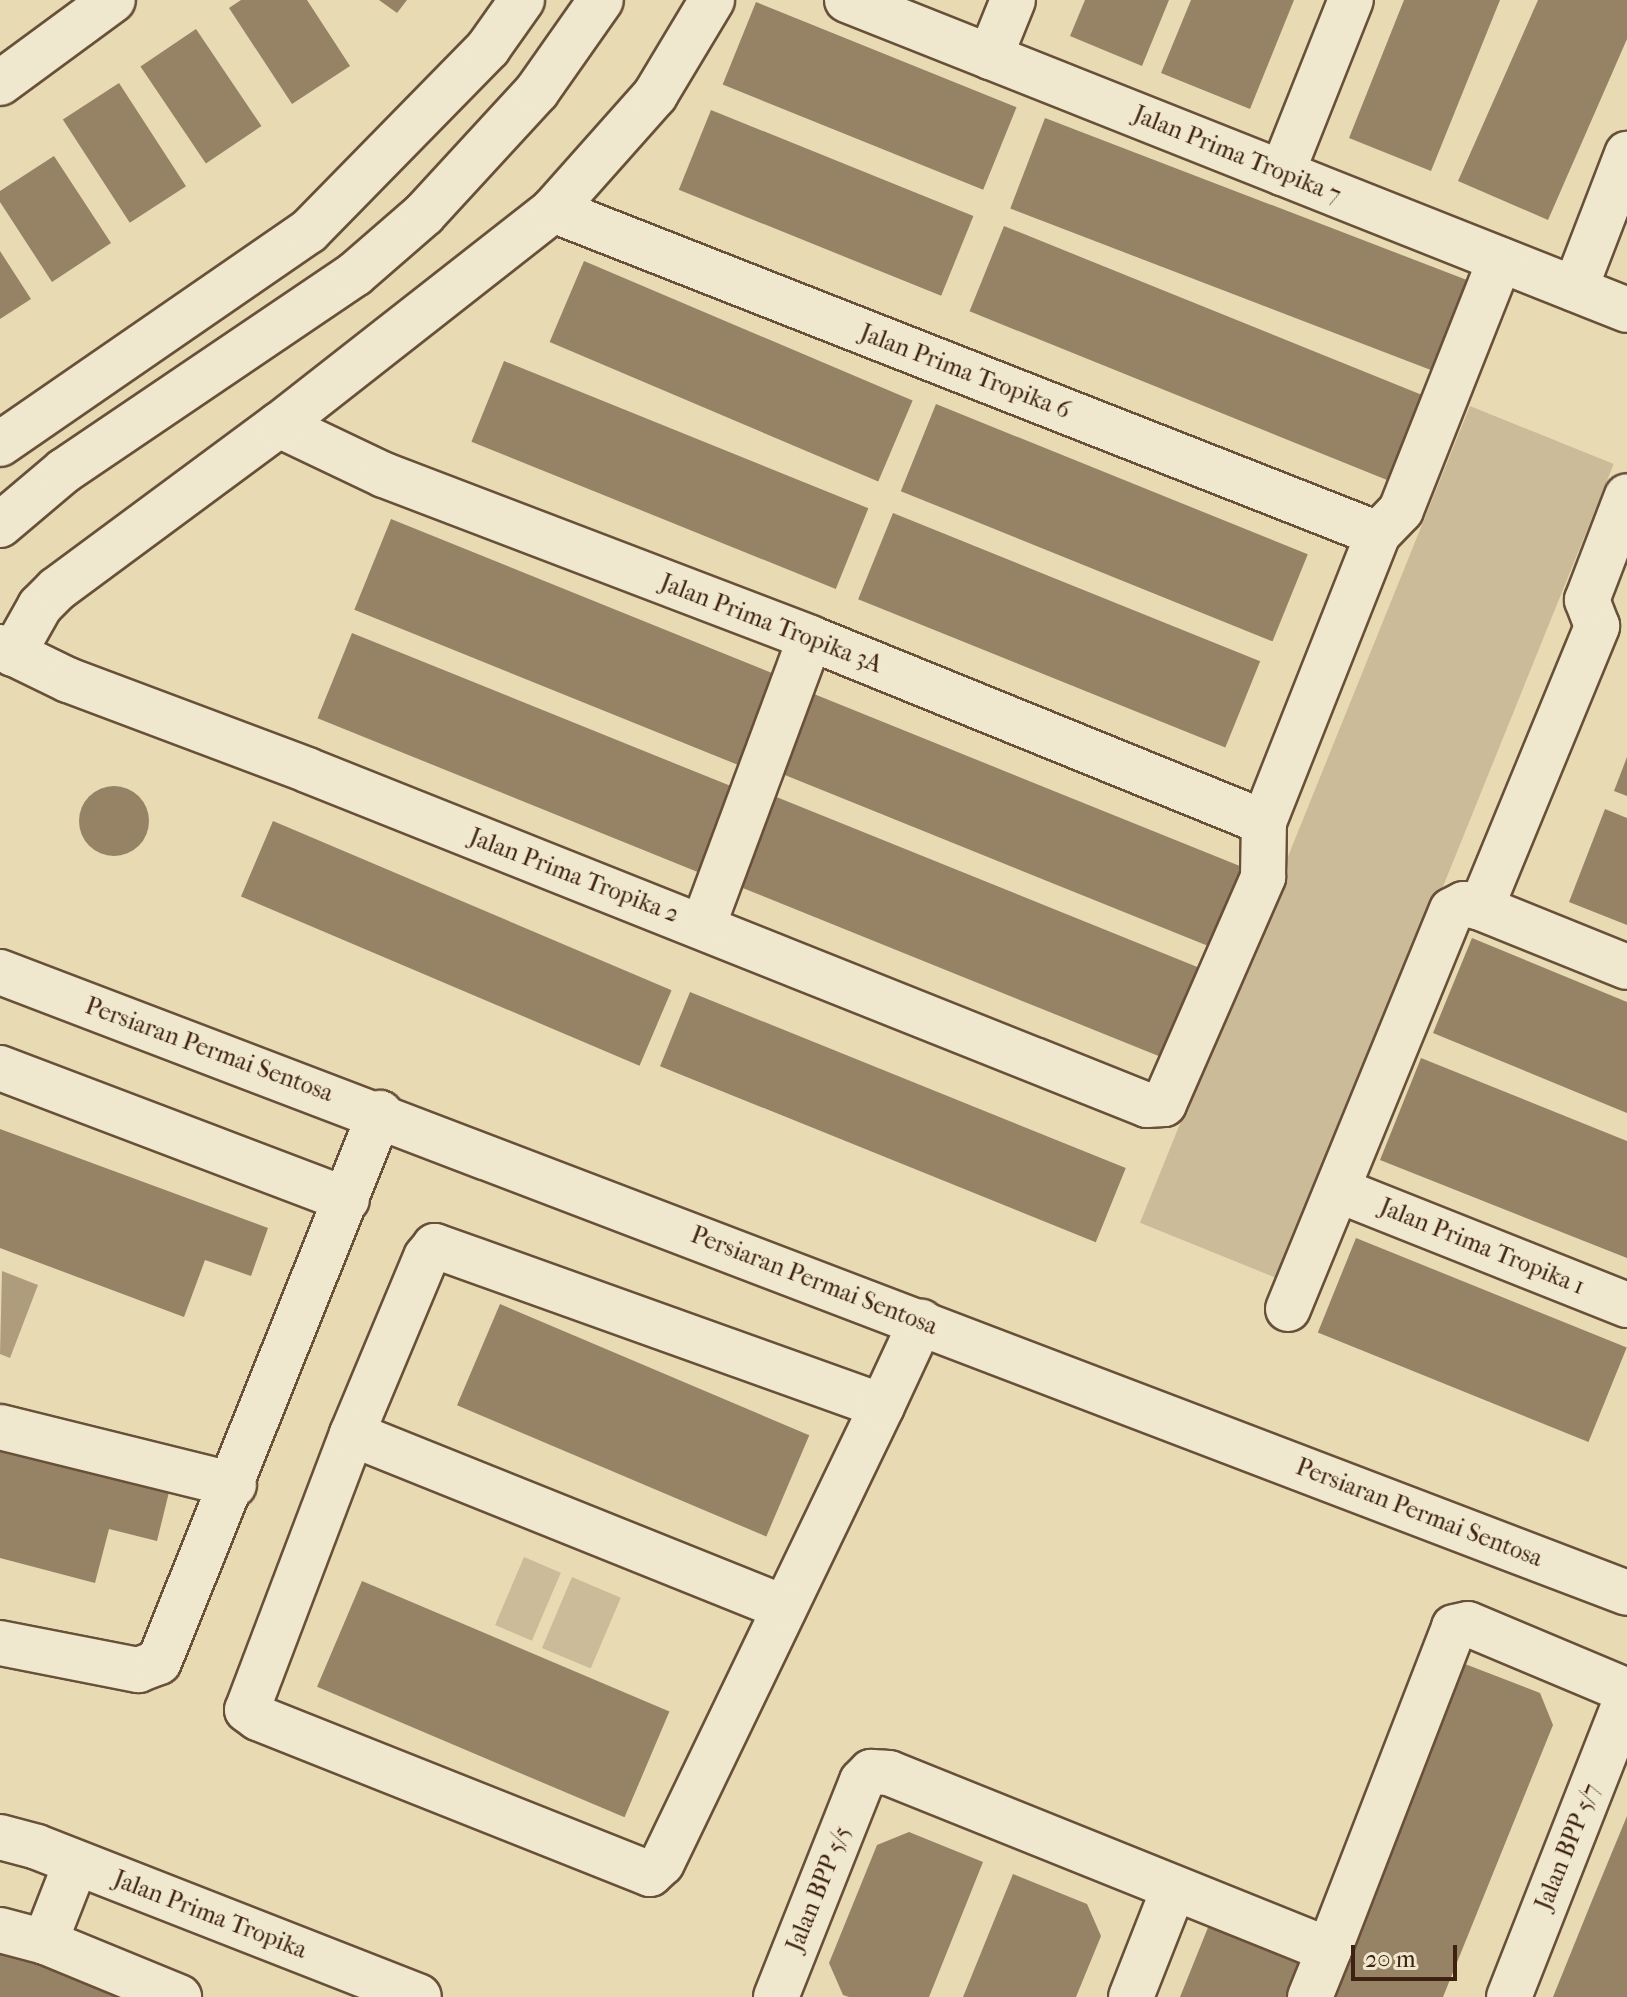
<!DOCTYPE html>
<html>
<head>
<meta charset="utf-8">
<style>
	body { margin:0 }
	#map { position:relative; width:1627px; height:1997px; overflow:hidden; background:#e8dbb4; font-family:"IM FELL French Canon",serif }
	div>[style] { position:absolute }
	.green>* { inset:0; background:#cbbb98; transform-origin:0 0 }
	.water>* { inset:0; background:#ae9c7c }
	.building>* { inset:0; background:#968265; transform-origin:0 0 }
	.round { border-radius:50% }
	.roads { filter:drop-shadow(2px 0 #685039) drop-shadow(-2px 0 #685039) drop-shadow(0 2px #685039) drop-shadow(0 -2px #685039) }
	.minor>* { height:44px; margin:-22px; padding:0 22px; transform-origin:22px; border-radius:22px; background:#f0e8ce }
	span { translate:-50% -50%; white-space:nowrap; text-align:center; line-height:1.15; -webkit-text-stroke:8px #f0e8ce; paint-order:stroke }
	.street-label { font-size:24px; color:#3e2110 }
	.scale { position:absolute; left:1351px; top:1945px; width:106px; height:36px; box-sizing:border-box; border:4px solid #3e2110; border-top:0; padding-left:10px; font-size:24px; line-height:28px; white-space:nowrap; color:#3e2110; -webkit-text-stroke:6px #f0e8ce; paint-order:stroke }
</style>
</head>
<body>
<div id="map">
	<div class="green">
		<i style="left:1470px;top:406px;width:155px;height:881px;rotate:22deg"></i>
		<i style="left:524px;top:1557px;width:40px;height:74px;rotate:23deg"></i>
		<i style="left:572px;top:1577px;width:53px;height:77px;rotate:23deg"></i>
	</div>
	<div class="water">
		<i style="clip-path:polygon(2px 1271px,38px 1285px,10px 1358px,0 1354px)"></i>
	</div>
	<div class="building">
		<i style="clip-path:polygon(241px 0,307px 0,350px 66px,292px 104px,229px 8px)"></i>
		<i style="clip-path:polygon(379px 0,407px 0,397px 13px)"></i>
		<i style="clip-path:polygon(1085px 0,1169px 0,1142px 66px,1070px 36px)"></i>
		<i style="clip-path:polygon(1191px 0,1294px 0,1250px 109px,1161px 73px)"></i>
		<i style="clip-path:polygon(1404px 0,1500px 0,1431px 171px,1349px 138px)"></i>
		<i style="clip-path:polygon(1538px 0,1627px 0,1627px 39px,1548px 220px,1458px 181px)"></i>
		<i style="left:756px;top:2px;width:281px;height:89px;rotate:22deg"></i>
		<i style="left:196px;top:29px;width:117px;height:67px;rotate:56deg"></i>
		<i style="left:119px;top:83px;width:123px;height:67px;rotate:57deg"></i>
		<i style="left:711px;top:110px;width:283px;height:86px;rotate:22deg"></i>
		<i style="left:1045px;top:118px;width:461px;height:97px;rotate:21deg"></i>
		<i style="clip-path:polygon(54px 156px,111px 243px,52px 282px,0 202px,0 191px)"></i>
		<i style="left:1004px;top:226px;width:459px;height:92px;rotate:22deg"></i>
		<i style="clip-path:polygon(0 251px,31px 299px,0 319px)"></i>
		<i style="left:584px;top:261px;width:357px;height:88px;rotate:23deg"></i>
		<i style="left:504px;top:361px;width:393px;height:87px;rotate:22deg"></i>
		<i style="left:936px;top:404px;width:401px;height:94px;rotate:22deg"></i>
		<i style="left:893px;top:513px;width:396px;height:93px;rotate:22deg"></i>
		<i style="left:391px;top:519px;width:429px;height:98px;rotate:22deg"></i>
		<i style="left:352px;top:633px;width:422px;height:92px;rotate:22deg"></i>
		<i style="left:809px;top:692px;width:472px;height:86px;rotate:22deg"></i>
		<i style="clip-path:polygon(1627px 757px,1627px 796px,1614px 791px)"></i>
		<i class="round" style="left:79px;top:786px;width:70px;height:70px"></i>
		<i style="left:769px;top:794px;width:472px;height:97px;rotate:22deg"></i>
		<i style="clip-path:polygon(1605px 809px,1627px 818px,1627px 925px,1569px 902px)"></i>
		<i style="left:273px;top:821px;width:433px;height:82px;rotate:23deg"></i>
		<i style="clip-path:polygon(1472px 938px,1627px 1002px,1627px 1113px,1433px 1033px)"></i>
		<i style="left:690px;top:992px;width:470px;height:80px;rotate:22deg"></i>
		<i style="clip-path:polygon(1421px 1058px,1627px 1141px,1627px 1258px,1380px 1160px)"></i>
		<i style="clip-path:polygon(0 1129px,268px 1228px,251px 1276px,205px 1260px,184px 1317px,0 1248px)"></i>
		<i style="left:1356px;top:1238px;width:292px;height:102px;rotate:22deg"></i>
		<i style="left:500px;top:1304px;width:336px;height:110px;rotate:23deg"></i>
		<i style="clip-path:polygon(0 1444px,170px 1488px,157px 1541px,109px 1529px,95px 1583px,0 1558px)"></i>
		<i style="left:362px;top:1581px;width:334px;height:115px;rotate:23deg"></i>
		<i style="clip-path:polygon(1465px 1664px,1540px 1693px,1553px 1725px,1443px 1997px,1330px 1997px)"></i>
		<i style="clip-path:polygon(1627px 1816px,1627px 1997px,1553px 1997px,1591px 1903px)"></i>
		<i style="clip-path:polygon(909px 1832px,983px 1862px,929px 1997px,849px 1997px,843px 1995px,829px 1963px,877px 1845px)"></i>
		<i style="clip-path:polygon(1013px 1874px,1087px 1904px,1101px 1936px,1076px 1997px,963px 1997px)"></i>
		<i style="clip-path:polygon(1211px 1920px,1308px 1959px,1292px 1997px,1180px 1997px)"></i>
		<i style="clip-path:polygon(0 1947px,120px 1997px,0 1997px)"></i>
	</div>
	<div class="roads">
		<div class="minor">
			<i style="left:847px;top:0;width:839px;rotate:21.67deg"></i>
			<i style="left:990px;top:57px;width:61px;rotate:-68deg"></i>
			<i style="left:0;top:83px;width:140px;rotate:-36.3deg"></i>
			<i style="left:1282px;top:173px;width:186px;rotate:-68.3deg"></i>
			<i style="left:553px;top:210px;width:886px;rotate:21.44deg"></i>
			<i style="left:1575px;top:289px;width:145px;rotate:-68.9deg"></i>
			<i style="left:279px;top:425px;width:116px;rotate:25.5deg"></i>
			<i style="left:384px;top:475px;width:456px;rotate:20.9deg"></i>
			<i style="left:810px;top:638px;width:490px;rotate:22.1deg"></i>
			<i style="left:0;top:444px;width:375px;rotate:-34.6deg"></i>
			<i style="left:309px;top:231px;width:256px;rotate:-45.6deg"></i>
			<i style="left:488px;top:48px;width:59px;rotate:-54.7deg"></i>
			<i style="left:0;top:525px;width:84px;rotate:-40.2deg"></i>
			<i style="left:64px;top:471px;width:351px;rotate:-34.1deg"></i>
			<i style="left:355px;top:274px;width:91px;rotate:-41deg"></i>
			<i style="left:424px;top:214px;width:167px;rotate:-47.4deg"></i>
			<i style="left:537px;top:91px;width:111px;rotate:-54.9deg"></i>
			<i style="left:0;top:647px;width:76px;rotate:25.9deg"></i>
			<i style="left:68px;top:680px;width:255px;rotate:20.6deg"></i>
			<i style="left:307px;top:770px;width:904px;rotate:21.74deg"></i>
			<i style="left:1147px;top:1105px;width:17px;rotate:-3deg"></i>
			<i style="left:1164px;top:1104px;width:248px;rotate:-66.4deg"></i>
			<i style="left:1263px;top:877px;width:55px;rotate:-89deg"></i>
			<i style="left:1264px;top:822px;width:310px;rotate:-68.4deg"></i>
			<i style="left:1378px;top:534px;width:33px;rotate:-46deg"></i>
			<i style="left:1401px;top:510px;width:269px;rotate:-68.4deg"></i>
			<i style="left:13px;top:654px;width:55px;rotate:-60.6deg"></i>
			<i style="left:40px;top:606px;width:24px;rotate:-45deg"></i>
			<i style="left:57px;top:589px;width:276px;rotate:-36.5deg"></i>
			<i style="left:279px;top:425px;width:348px;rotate:-38.1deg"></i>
			<i style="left:553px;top:210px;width:154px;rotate:-48.4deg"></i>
			<i style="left:655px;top:95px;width:111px;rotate:-59deg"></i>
			<i style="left:1481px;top:908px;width:305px;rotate:-67.6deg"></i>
			<i style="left:1597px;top:626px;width:28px;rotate:-111deg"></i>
			<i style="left:1587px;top:600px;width:111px;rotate:-69deg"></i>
			<i style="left:703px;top:926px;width:307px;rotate:-69.6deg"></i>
			<i style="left:0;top:972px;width:1741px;rotate:20.89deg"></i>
			<i style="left:0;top:1068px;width:371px;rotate:20.8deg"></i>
			<i style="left:1338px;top:1190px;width:311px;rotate:21.7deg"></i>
			<i style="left:1288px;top:1309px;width:431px;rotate:-67.7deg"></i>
			<i style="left:1452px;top:910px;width:13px;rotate:-27deg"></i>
			<i style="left:1464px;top:904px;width:17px;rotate:13deg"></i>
			<i style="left:1481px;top:908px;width:157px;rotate:22deg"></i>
			<i style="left:882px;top:1406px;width:475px;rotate:-160.3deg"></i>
			<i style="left:435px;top:1246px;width:14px;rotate:129deg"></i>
			<i style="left:426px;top:1257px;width:192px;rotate:112.7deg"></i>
			<i style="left:352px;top:1434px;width:295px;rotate:110.8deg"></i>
			<i style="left:247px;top:1710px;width:14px;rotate:36deg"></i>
			<i style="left:258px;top:1718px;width:422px;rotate:21.7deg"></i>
			<i style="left:650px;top:1874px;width:16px;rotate:-43deg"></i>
			<i style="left:662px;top:1863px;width:507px;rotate:-64.29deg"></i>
			<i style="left:882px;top:1406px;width:93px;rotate:-65.1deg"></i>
			<i style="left:0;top:1427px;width:241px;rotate:13.9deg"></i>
			<i style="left:352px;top:1434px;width:466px;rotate:21.9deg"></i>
			<i style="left:0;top:1643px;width:141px;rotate:11.1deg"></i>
			<i style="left:138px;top:1670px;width:22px;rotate:-21deg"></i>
			<i style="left:159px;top:1662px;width:592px;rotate:-68.07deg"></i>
			<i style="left:0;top:1837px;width:38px;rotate:15deg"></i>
			<i style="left:37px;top:1847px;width:410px;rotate:21.4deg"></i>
			<i style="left:0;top:1930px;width:47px;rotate:14.9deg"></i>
			<i style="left:45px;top:1942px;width:145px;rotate:22.3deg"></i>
			<i style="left:45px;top:1942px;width:85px;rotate:-68.6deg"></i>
			<i style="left:776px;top:1997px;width:232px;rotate:-68.3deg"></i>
			<i style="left:862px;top:1781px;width:13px;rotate:-45deg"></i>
			<i style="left:871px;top:1772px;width:18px;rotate:3deg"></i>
			<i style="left:889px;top:1773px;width:474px;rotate:21.9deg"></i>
			<i style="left:1329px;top:1950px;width:346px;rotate:-68.8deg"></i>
			<i style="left:1454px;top:1627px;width:14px;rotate:-12deg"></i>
			<i style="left:1468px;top:1624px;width:173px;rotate:22.8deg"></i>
			<i style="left:1131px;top:1997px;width:117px;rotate:-68.5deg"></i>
			<i style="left:1310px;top:1997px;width:51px;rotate:-68deg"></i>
			<i style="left:1509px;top:1997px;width:322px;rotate:-68.5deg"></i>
		</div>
	</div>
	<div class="street-label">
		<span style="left:1237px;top:155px;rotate:22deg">Jalan Prima Tropika 7</span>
		<span style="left:965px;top:372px;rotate:21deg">Jalan Prima Tropika 6</span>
		<span style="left:771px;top:624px;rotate:21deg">Jalan Prima Tropika 3A</span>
		<span style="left:574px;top:876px;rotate:21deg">Jalan Prima Tropika 2</span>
		<span style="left:209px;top:1050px;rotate:20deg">Persiaran Permai Sentosa</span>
		<span style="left:1482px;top:1247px;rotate:22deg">Jalan Prima Tropika 1</span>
		<span style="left:814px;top:1281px;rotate:21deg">Persiaran Permai Sentosa</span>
		<span style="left:1419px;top:1513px;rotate:21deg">Persiaran Permai Sentosa</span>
		<span style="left:1568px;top:1847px;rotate:-68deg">Jalan BPP 5/7</span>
		<span style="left:819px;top:1889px;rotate:-68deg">Jalan BPP 5/5</span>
		<span style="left:210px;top:1915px;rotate:21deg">Jalan Prima Tropika</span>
	</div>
	<div class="scale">20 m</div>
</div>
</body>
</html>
